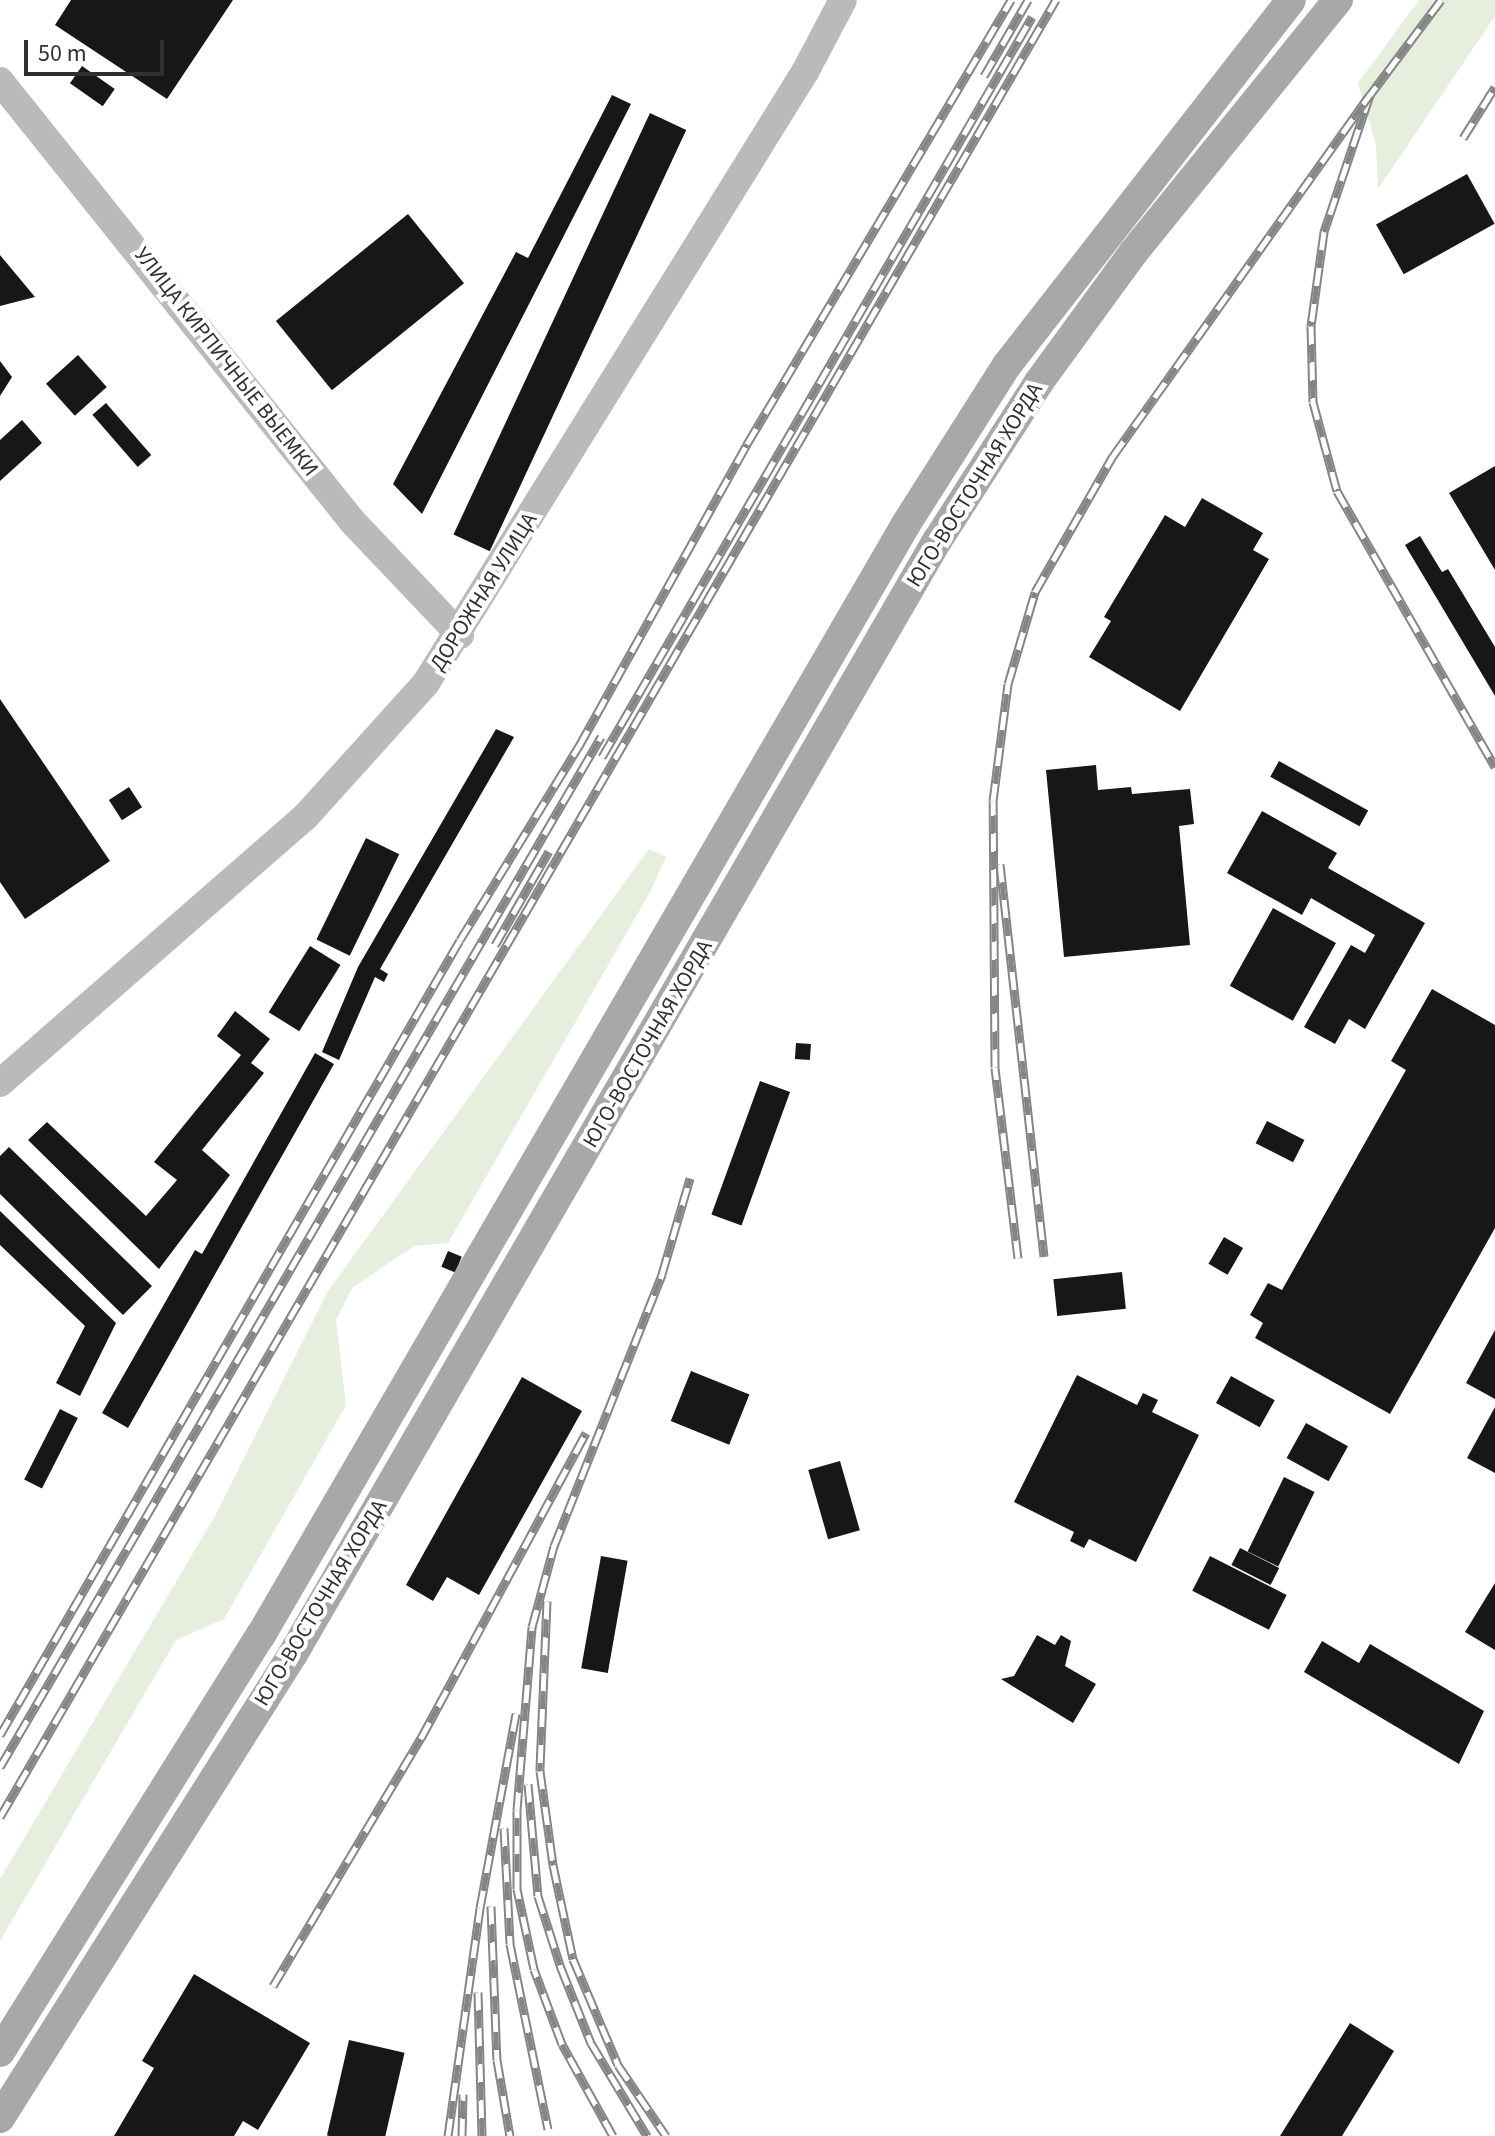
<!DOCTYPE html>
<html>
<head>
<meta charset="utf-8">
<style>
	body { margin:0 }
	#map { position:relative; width:1495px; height:2136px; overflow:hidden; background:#fff; font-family:"Source Sans 3",sans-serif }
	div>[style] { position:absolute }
	.green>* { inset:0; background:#e6eedd }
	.building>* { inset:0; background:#171717; transform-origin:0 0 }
	.secondary>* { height:28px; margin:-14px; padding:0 14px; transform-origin:14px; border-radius:14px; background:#bababa }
	.primary>* { height:30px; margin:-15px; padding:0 15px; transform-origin:15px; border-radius:15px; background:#a8a8a8 }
	.rail>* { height:9px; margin-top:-4.5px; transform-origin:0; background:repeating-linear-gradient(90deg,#fff 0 18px,#858585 0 36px); box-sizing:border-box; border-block:2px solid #858585 }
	span { translate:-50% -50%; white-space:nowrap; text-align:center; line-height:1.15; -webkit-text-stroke:8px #fff; paint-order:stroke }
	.street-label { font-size:22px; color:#303030 }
	.scale { position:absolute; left:24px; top:40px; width:140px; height:36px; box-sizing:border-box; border:4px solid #303030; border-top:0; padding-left:10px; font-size:24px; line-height:28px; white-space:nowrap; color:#303030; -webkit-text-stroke:6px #fff; paint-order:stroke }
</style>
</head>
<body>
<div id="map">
	<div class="green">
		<i style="clip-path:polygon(1419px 0,1495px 0,1495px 16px,1378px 189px,1376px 145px,1358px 83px)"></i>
		<i style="clip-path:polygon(649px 849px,666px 857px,649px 894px,448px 1243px,414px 1246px,352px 1288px,336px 1320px,346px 1405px,224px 1619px,176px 1640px,0 1941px,0 1879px,215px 1516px,328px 1291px)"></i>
	</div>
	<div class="building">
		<i style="clip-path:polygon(71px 0,233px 0,167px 99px,55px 25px)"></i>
		<i style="left:82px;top:66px;width:40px;height:21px;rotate:35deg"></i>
		<i style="clip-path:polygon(612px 95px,631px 104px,422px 514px,393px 484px,516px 252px,528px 258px)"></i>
		<i style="left:650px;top:113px;width:40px;height:465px;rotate:25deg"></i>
		<i style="left:1467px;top:174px;width:57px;height:104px;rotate:61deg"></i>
		<i style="left:408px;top:214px;width:89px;height:170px;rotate:51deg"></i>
		<i style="clip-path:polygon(0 255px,35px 297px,0 306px)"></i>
		<i style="left:78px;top:355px;width:43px;height:43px;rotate:48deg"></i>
		<i style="clip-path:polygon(0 361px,12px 377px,0 396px)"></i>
		<i style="left:106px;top:403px;width:69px;height:18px;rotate:49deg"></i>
		<i style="clip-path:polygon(22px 420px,42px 443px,0 481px,0 440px)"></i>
		<i style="clip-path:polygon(1495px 466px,1495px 570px,1449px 493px)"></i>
		<i style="clip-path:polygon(1202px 498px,1263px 533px,1253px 550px,1269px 559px,1180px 711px,1089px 657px,1111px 621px,1104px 617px,1165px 515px,1185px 527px)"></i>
		<i style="clip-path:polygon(1420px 536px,1442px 572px,1448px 569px,1495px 647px,1495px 696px,1405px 545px)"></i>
		<i style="clip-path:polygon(0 699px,110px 861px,25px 919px,0 882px)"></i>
		<i style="clip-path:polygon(496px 729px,514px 737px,380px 969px,388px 974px,384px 982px,375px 977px,339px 1060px,322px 1052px,358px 967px)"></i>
		<i style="left:1279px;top:761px;width:102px;height:18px;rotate:29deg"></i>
		<i style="clip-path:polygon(1096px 765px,1098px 790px,1131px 787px,1132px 794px,1190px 789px,1194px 824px,1179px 826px,1190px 945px,1064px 957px,1046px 770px)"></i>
		<i style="left:129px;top:787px;width:24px;height:24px;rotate:57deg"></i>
		<i style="clip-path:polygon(1262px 811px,1337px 853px,1328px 868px,1425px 923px,1365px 1029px,1349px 1019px,1335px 1044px,1304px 1027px,1351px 945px,1365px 953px,1375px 935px,1311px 898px,1302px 915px,1227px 873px)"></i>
		<i style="left:366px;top:838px;width:37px;height:113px;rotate:26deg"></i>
		<i style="left:1273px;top:908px;width:72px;height:89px;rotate:29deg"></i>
		<i style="left:310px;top:946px;width:36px;height:78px;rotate:32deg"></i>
		<i style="clip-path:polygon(1432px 989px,1495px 1025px,1495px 1228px,1390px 1414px,1255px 1338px,1263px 1323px,1250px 1315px,1268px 1283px,1282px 1290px,1406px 1070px,1391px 1061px)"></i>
		<i style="clip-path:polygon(235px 1011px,270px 1039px,251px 1063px,264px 1073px,202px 1150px,230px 1175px,159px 1269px,28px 1140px,47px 1122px,146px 1216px,177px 1180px,154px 1162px,241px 1055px,217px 1036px)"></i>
		<i style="left:796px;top:1043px;width:15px;height:16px;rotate:4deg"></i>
		<i style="clip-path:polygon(315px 1053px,334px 1064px,128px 1428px,102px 1413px,195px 1250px,202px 1254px)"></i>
		<i style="left:760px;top:1081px;width:32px;height:142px;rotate:20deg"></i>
		<i style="left:1267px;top:1121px;width:42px;height:25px;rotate:27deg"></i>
		<i style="clip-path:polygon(9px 1147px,152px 1286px,123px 1315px,0 1194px,0 1156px)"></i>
		<i style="clip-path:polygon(0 1211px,116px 1323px,80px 1396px,56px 1383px,85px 1326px,0 1245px)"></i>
		<i style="left:1224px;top:1237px;width:22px;height:31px;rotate:30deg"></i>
		<i style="left:448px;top:1251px;width:15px;height:17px;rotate:23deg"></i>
		<i style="left:1122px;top:1272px;width:37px;height:69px;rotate:84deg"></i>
		<i style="clip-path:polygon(1495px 1330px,1495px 1399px,1466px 1383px)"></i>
		<i style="left:691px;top:1371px;width:63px;height:54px;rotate:22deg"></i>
		<i style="clip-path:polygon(1077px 1375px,1137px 1405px,1143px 1393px,1158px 1400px,1152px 1412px,1199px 1435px,1136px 1562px,1089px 1539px,1084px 1548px,1070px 1541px,1074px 1532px,1014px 1502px)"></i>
		<i style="left:1231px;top:1376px;width:50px;height:31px;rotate:29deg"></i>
		<i style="clip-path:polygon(522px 1377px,582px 1411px,479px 1595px,447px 1577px,433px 1601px,406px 1585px)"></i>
		<i style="clip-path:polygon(1495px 1407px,1495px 1473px,1467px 1458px)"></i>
		<i style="left:60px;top:1409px;width:20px;height:79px;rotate:27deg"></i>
		<i style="left:1306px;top:1423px;width:48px;height:40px;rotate:29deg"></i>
		<i style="left:840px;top:1461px;width:72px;height:33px;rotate:74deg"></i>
		<i style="left:1284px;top:1477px;width:34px;height:83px;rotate:26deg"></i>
		<i style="left:1240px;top:1548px;width:44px;height:19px;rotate:27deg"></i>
		<i style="left:601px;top:1556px;width:27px;height:114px;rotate:10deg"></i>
		<i style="left:1210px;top:1556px;width:86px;height:39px;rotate:27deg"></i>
		<i style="clip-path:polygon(1495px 1583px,1495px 1650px,1465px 1632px)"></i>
		<i style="clip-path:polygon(1037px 1635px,1055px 1645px,1061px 1635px,1071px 1641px,1065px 1666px,1096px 1684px,1073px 1723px,1001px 1679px,1014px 1676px)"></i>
		<i style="clip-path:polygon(1322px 1641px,1359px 1663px,1370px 1644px,1484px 1711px,1459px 1764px,1304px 1672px)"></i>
		<i style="clip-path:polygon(194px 1974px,310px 2043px,258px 2130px,243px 2121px,234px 2136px,114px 2136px,154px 2068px,142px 2061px)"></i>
		<i style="clip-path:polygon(1350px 2023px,1394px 2051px,1342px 2136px,1280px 2136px)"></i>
		<i style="left:349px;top:2040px;width:57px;height:98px;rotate:13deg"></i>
	</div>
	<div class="secondary">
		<i style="left:0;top:81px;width:563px;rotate:51.34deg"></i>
		<i style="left:352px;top:521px;width:157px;rotate:46.5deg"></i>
		<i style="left:0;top:1083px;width:406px;rotate:-41.1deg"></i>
		<i style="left:306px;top:816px;width:179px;rotate:-47.9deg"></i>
		<i style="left:426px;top:683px;width:719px;rotate:-58.19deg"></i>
		<i style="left:805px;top:72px;width:81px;rotate:-62.2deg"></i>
	</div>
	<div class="primary">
		<i style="left:0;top:2052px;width:492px;rotate:-58deg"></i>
		<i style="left:261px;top:1635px;width:1285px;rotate:-59.86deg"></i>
		<i style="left:906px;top:524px;width:188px;rotate:-57.6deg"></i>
		<i style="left:1007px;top:365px;width:462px;rotate:-52.1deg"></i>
		<i style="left:0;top:2118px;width:549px;rotate:-57.73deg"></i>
		<i style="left:293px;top:1654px;width:1286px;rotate:-59.95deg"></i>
		<i style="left:937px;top:541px;width:189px;rotate:-57.3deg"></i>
		<i style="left:1039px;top:382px;width:160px;rotate:-53.9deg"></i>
		<i style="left:1133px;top:253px;width:326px;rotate:-51deg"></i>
	</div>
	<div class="rail">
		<i style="left:1441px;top:0;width:119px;rotate:126.8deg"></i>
		<i style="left:1370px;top:95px;width:145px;rotate:108.6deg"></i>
		<i style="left:1324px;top:232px;width:95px;rotate:97.9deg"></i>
		<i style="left:1311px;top:326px;width:76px;rotate:88.5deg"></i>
		<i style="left:1313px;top:402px;width:92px;rotate:74.9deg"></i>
		<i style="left:1337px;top:491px;width:318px;rotate:60.2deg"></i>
		<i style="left:984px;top:76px;width:88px;rotate:-59.9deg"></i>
		<i style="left:1463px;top:138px;width:60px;rotate:-57.9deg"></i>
		<i style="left:602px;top:757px;width:856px;rotate:-59.84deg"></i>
		<i style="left:1000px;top:864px;width:395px;rotate:83.6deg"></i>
		<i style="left:495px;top:945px;width:108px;rotate:-60.1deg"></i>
		<i style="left:1018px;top:1258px;width:192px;rotate:-96.9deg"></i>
		<i style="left:995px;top:1067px;width:266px;rotate:-90.4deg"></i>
		<i style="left:993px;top:801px;width:118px;rotate:-82.7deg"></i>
		<i style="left:1008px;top:684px;width:96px;rotate:-73.6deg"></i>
		<i style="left:1035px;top:592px;width:157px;rotate:-60.2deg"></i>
		<i style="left:1113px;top:456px;width:443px;rotate:-54.6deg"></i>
		<i style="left:547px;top:1601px;width:170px;rotate:92.4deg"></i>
		<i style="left:540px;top:1771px;width:95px;rotate:82.1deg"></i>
		<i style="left:553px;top:1865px;width:96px;rotate:78deg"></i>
		<i style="left:573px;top:1959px;width:115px;rotate:67deg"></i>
		<i style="left:618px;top:2065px;width:86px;rotate:55.9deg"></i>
		<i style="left:0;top:1735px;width:918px;rotate:-59.95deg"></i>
		<i style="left:460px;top:940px;width:228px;rotate:-58.5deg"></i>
		<i style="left:579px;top:746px;width:346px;rotate:-60.9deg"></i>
		<i style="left:747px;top:444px;width:517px;rotate:-59.26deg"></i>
		<i style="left:0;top:1767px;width:1193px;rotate:-59.74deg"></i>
		<i style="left:528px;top:1784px;width:112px;rotate:84.9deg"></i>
		<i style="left:538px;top:1896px;width:76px;rotate:72.3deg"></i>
		<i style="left:561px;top:1968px;width:81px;rotate:68.2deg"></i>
		<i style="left:591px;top:2043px;width:109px;rotate:58.9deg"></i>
		<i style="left:0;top:1817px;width:2102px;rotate:-59.84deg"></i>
		<i style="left:504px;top:1828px;width:116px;rotate:87deg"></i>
		<i style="left:510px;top:1944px;width:189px;rotate:78.4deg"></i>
		<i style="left:491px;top:1906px;width:154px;rotate:87.8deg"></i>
		<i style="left:497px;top:2060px;width:77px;rotate:80.3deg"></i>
		<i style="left:273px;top:1986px;width:289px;rotate:-59.2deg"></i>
		<i style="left:421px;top:1738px;width:347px;rotate:-61.6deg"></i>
		<i style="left:478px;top:1992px;width:144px;rotate:88.4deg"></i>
		<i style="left:448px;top:2136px;width:230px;rotate:-82deg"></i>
		<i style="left:480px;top:1908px;width:198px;rotate:-79.5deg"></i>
		<i style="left:462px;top:2136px;width:42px;rotate:-88.6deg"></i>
		<i style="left:613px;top:2136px;width:105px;rotate:-119deg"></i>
		<i style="left:562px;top:2044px;width:80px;rotate:-110.5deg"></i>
		<i style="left:534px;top:1969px;width:82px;rotate:-102deg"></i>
		<i style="left:517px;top:1889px;width:79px;rotate:-90deg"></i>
		<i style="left:517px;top:1810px;width:184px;rotate:-85.3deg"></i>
		<i style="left:532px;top:1627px;width:84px;rotate:-74.8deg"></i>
		<i style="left:554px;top:1546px;width:293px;rotate:-68.3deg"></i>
		<i style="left:662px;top:1274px;width:100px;rotate:-73.7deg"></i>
	</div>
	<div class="street-label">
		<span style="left:226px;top:362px;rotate:52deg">УЛИЦА КИРПИЧНЫЕ ВЫЕМКИ</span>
		<span style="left:975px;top:485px;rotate:-58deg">ЮГО-ВОСТОЧНАЯ ХОРДА</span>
		<span style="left:484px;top:592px;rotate:-58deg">ДОРОЖНАЯ УЛИЦА</span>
		<span style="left:648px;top:1044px;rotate:-60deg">ЮГО-ВОСТОЧНАЯ ХОРДА</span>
		<span style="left:321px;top:1603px;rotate:-59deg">ЮГО-ВОСТОЧНАЯ ХОРДА</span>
	</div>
	<div class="scale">50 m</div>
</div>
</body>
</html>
